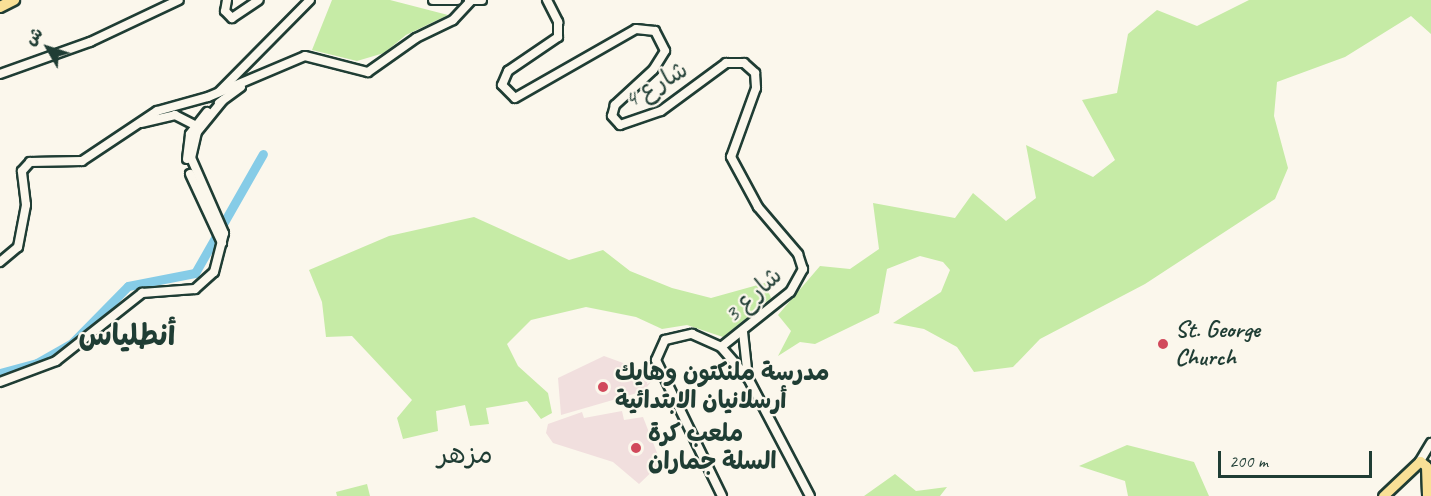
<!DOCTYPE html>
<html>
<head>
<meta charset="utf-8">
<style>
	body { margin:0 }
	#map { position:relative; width:1431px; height:496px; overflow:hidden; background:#fbf7ec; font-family:Caveat,"Playpen Sans Arabic",sans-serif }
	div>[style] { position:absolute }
	.built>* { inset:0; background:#f1dfde }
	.green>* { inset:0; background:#c6eba6 }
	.river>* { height:9px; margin:-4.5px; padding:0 4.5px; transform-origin:4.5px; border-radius:4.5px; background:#86cce7 }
	.roads { filter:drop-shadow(2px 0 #1f3d34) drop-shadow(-2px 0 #1f3d34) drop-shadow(0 2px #1f3d34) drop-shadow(0 -2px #1f3d34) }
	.minor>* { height:8px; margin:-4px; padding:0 4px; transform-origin:4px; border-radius:4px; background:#fbf7ec }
	.major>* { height:9px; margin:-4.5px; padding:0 4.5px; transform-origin:4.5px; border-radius:4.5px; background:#f9e096 }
	.highway>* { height:10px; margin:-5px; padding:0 5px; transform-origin:5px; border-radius:5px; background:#f9e096 }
	.dots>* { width:16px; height:16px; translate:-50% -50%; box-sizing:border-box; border:3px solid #fbf7ec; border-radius:50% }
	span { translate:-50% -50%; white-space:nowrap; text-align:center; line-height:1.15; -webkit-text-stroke:4.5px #fbf7ec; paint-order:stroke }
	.street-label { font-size:24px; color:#1f3d34 }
	.poi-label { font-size:24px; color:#1f3d34; font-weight:700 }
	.left { translate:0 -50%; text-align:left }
	.quarter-label { font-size:27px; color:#1f3d34 }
	.district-label { font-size:30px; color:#1f3d34; font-weight:700 }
	.north { position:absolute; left:18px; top:18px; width:60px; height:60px; -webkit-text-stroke:4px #fbf7ec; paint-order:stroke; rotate:309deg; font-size:16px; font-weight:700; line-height:24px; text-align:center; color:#1f3d34 }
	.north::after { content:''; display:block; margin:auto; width:21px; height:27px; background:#1f3d34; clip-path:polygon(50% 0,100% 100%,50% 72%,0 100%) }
	.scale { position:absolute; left:1218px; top:451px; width:154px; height:27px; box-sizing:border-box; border:3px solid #1f3d34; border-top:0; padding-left:8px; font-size:18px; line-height:21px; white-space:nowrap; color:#1f3d34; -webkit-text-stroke:4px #fbf7ec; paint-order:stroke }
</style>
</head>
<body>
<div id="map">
	<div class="built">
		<i style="clip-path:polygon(604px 356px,656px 375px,644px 391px,561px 415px,558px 378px)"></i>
		<i style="clip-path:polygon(622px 411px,624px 420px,643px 417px,661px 463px,639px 484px,613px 462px,553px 443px,546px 433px,548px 424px,582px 412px,584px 418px)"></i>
	</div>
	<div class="green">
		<i style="clip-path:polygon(332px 0,390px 0,448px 15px,406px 35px,384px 53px,357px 61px,312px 50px)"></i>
		<i style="clip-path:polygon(1249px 0,1431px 0,1431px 34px,1411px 16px,1345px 57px,1277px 82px,1274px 116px,1288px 168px,1275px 199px,1145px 284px,1040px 339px,1013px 367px,974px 372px,957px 347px,924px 329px,893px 323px,941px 292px,950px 270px,943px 262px,920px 256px,887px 269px,879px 313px,815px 344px,800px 342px,778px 356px,791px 331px,778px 315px,820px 266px,850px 269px,879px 249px,873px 203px,955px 218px,973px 193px,1006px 221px,1036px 198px,1026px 145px,1093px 177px,1115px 160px,1082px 100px,1117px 93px,1128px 34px,1157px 10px,1197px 26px)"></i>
		<i style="clip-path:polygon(474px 217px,569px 260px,603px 250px,630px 271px,672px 288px,711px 298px,765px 283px,771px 298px,723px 337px,687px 325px,662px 329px,636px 317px,586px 307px,531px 320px,507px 344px,518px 366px,548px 393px,552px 413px,541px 419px,527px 401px,486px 408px,489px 424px,470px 426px,465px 405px,436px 411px,438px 431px,403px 439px,397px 418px,412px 400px,352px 336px,326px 337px,322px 302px,309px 270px,389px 236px)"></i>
		<i style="clip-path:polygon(1127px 445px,1194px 462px,1209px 496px,1128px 496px,1125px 481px,1079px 466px)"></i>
		<i style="clip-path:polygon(895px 474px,916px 491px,947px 487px,940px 496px,864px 496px)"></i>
		<i style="clip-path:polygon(367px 484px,370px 496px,337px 496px,336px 492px)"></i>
	</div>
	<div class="river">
		<i style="left:0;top:373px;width:38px;rotate:-15deg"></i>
		<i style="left:37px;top:363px;width:40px;rotate:-29.7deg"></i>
		<i style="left:72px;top:343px;width:80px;rotate:-45.5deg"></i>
		<i style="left:128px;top:286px;width:68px;rotate:-11deg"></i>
		<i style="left:195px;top:273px;width:137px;rotate:-60.3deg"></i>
	</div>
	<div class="roads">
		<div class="minor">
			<i style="left:227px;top:0;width:11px;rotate:100deg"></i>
			<i style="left:225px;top:11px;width:10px;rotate:45deg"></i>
			<i style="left:232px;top:18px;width:32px;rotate:-34deg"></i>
			<i style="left:433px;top:0;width:24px"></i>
			<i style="left:469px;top:0;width:13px"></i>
			<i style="left:547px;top:0;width:25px;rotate:63deg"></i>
			<i style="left:558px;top:22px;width:15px;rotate:90deg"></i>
			<i style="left:558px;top:37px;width:60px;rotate:145.8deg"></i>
			<i style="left:508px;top:71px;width:15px;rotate:113deg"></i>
			<i style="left:502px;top:85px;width:18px;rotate:45deg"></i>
			<i style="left:515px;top:98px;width:139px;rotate:-29.7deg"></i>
			<i style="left:636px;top:29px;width:19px;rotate:6deg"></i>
			<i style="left:655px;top:31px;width:22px;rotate:63deg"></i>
			<i style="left:665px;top:51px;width:22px;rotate:122deg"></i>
			<i style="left:653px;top:70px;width:52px;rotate:137.4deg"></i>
			<i style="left:615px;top:105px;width:11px;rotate:105deg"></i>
			<i style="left:612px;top:116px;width:12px;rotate:48deg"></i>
			<i style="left:620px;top:125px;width:43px;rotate:-18.9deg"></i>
			<i style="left:661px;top:111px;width:81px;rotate:-36.4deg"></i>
			<i style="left:726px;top:63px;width:18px"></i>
			<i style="left:744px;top:63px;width:15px;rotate:42deg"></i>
			<i style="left:755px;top:73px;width:15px;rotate:86deg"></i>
			<i style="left:756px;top:88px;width:73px;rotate:109.9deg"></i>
			<i style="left:731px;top:157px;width:57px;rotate:61.6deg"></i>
			<i style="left:758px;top:207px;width:62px;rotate:49.6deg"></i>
			<i style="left:798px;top:254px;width:16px;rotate:72deg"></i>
			<i style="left:803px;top:269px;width:26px;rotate:119deg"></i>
			<i style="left:790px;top:292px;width:88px;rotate:141.4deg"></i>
			<i style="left:0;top:74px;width:96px;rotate:-19.6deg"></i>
			<i style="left:90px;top:42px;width:98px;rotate:-25.3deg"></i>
			<i style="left:219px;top:92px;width:129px;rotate:-45.3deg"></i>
			<i style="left:219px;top:103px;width:27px;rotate:-36deg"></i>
			<i style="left:141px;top:123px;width:35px;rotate:-13deg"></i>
			<i style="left:175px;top:115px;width:22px;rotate:27deg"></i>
			<i style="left:187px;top:159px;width:25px;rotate:-83deg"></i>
			<i style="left:190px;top:134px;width:28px;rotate:-52deg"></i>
			<i style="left:190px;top:174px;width:76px;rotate:65.1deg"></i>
			<i style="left:0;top:262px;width:23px;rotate:-40deg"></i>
			<i style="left:18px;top:247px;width:43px;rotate:-79.2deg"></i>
			<i style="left:26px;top:205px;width:34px;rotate:-97deg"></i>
			<i style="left:22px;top:171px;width:12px;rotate:-48deg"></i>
			<i style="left:30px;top:162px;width:52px;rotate:-1.1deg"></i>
			<i style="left:82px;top:161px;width:90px;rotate:-33.7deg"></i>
			<i style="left:157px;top:111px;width:53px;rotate:-15.4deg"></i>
			<i style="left:208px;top:97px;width:105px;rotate:-22.9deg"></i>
			<i style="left:305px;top:56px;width:65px;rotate:14.3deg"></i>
			<i style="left:368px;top:72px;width:59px;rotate:-35.3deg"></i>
			<i style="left:416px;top:38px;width:41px;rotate:-25.9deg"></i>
			<i style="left:453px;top:20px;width:26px;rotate:-47deg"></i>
			<i style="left:743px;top:332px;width:46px;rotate:83.8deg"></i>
			<i style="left:748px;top:378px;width:133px;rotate:62.3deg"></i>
			<i style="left:0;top:382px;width:60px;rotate:-20.6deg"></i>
			<i style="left:56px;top:361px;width:110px;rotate:-38.3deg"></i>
			<i style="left:142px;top:293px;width:53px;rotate:-4.3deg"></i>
			<i style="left:195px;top:289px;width:25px;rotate:-42deg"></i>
			<i style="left:214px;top:272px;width:40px;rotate:-75.6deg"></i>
			<i style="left:224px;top:233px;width:82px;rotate:-113.7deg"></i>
			<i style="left:191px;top:158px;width:27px;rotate:-77deg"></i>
			<i style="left:197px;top:132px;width:41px;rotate:-50.9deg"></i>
			<i style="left:1420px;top:461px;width:21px;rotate:-59deg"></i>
			<i style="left:722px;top:496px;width:151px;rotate:-115.9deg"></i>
			<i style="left:656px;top:360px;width:22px;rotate:-66deg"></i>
			<i style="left:665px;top:340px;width:28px;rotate:-13deg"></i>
			<i style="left:692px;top:334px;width:32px;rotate:24deg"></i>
			<i style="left:721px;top:347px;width:41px;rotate:48.9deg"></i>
		</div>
		<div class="major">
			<i style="left:1383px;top:496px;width:51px;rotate:-43.4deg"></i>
			<i style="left:1420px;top:461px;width:8px;rotate:40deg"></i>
			<i style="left:1426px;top:466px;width:30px;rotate:88deg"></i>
		</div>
		<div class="highway">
			<i style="left:0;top:7px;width:16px;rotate:-27deg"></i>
		</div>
	</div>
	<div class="dots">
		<i style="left:1163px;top:344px;background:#d1495b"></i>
		<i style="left:603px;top:387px;background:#d1495b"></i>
		<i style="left:636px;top:448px;background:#d1495b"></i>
	</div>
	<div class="street-label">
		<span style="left:656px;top:85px;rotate:-30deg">شارع 4</span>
		<span style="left:753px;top:295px;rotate:-42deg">شارع 3</span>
	</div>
	<div class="poi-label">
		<span class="left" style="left:1175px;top:344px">St. George<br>Church</span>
		<span class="left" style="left:615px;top:387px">مدرسة ملنكتون وهايك<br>أرسلانيان الابتدائية</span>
		<span class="left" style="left:648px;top:448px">ملعب كرة<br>السلة جماران</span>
	</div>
	<div class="quarter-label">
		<span style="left:465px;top:455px">مزهر</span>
	</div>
	<div class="district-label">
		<span style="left:127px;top:335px">أنطلياس</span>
	</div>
	<div class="north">ش</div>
	<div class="scale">200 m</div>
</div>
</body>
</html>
